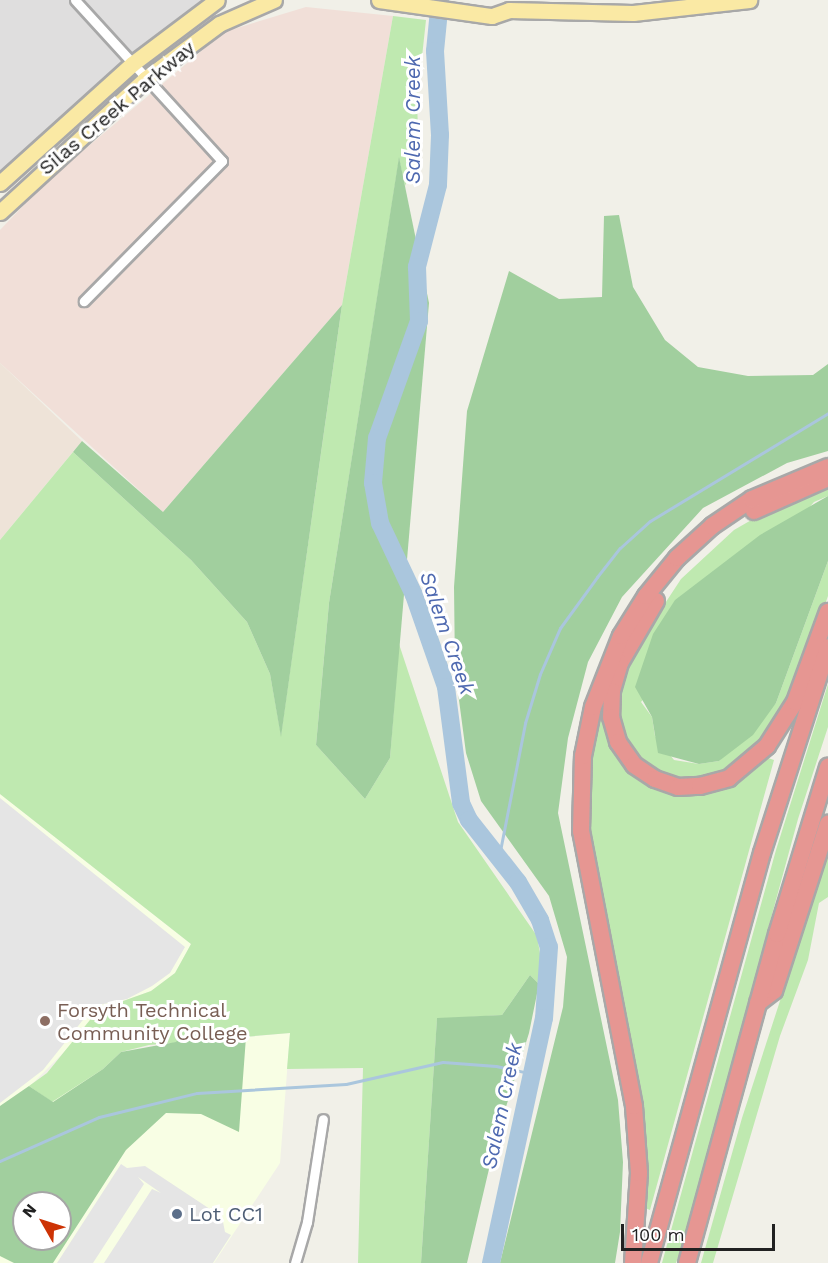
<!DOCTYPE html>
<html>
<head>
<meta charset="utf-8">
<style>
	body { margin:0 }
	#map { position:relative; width:828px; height:1263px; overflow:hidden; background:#f1f0e8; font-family:"Work Sans",sans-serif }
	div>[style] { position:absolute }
	.residential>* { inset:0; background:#dfdede }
	.commercial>* { inset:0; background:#f1dfd8 }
	.education>* { inset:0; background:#f8fee4 }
	.military>* { inset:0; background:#eee3d8 }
	.grass>* { inset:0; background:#bfe9b0 }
	.forest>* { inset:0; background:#a1cf9e }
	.parking>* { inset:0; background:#e5e5e5 }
	.stream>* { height:3px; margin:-1.5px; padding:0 1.5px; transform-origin:1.5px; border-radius:1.5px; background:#aac6dd }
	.river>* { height:18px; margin:-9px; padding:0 9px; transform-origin:9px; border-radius:9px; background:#aac6dd }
	.roads { filter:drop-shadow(2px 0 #a8a8a8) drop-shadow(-2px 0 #a8a8a8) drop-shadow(0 2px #a8a8a8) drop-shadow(0 -2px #a8a8a8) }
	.street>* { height:9px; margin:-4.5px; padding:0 4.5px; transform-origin:4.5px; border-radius:4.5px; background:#fff }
	.primary>* { height:15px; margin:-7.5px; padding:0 7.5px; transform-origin:7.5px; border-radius:7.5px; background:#fae9a4 }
	.highway>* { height:16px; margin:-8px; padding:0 8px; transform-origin:8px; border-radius:8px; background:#e69692 }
	.dots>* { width:16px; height:16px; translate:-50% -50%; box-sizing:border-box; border:3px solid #fff; border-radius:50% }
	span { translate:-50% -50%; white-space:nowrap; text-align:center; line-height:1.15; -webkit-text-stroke:6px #fff; paint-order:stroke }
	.street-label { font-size:20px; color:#212121 }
	.education-label { font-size:20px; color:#785e54 }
	.left { translate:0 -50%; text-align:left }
	.service-label { font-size:20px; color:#4e5e75 }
	.water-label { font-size:21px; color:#4e69b0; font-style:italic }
	.north { position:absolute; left:12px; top:1191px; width:60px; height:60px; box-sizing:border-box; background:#fff; border:2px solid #a6a6a6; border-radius:50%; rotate:309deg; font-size:16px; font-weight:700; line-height:24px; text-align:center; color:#212121 }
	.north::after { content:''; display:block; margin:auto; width:21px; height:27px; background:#cd3305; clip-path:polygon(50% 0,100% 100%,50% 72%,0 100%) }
	.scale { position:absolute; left:621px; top:1224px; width:154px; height:27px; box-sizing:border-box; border:3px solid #212121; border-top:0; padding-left:8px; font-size:18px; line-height:21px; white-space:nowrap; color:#212121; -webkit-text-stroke:4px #fff; paint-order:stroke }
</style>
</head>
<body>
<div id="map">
	<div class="residential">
		<i style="clip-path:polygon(0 0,202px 0,0 187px)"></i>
	</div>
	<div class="commercial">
		<i style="clip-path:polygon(306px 7px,393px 16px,342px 305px,163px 512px,0 363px,0 230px,47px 181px,224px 32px)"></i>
	</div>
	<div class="education">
		<i style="clip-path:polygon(evenodd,0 794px,191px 944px,175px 973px,151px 991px,98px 1010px,83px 1033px,29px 1087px,236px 1038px,290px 1033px,280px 1163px,214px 1263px,0 1263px,0 794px,24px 1203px,60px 1203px,60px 1239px,24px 1239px,24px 1203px)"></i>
	</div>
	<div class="military">
		<i style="clip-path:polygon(0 363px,82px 441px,0 540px)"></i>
	</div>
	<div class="grass">
		<i style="clip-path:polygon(393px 16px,426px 20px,417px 103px,419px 153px,405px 186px,399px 159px,329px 603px,316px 745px,365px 799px,390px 758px,399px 644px,458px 822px,537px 936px,541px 959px,539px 984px,530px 975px,502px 1015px,437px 1019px,421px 1263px,358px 1263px,363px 1068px,287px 1069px,290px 1033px,149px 1045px,121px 1052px,103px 1069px,52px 1102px,29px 1086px,47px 1073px,98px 1010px,151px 991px,175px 973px,191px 944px,0 794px,0 540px,73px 452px,191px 560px,247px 622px,270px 674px,281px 735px,342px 305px)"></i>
		<i style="clip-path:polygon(828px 484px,828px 496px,814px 502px,641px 702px,652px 717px,655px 736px,674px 760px,699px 764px,719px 761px,776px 703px,828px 561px,828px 596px,793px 694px,761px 748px,726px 773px,686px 781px,663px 775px,639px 760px,624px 738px,617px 698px,641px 640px,681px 579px,734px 530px,772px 508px)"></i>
		<i style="clip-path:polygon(828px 684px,828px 727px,798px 819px,681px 1249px,676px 1263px,662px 1263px,776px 850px)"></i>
		<i style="clip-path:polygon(600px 717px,607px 717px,643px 778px,737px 780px,768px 758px,774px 760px,650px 1210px,645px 1208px,617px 989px,587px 819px,589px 754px)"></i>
		<i style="clip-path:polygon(828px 853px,828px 897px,819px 903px,808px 960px,780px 1036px,713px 1263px,701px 1263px,742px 1118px)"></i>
	</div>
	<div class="forest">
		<i style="clip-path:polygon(399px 157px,429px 303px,390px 758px,365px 799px,316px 745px,329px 603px)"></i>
		<i style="clip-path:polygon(619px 215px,633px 287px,665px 340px,698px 367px,748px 376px,813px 375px,828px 364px,828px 451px,787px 463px,703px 508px,622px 597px,588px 662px,568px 738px,558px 813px,618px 1100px,623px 1162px,620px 1232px,615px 1263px,500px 1263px,563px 1007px,567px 957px,549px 896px,481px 801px,466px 753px,455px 670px,454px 587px,467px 411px,509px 271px,559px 299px,602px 297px,604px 216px)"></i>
		<i style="clip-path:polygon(342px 305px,319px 467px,281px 737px,270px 674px,247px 622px,191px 560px,73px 452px,82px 441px,163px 512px)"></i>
		<i style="clip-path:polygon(828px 496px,828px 561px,776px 703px,753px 735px,719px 761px,699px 764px,658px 753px,652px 717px,635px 687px,653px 634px,675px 600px,760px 535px)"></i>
		<i style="clip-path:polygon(530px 975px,539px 984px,529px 1033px,496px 1139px,467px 1263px,421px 1263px,437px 1018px,502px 1015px)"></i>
		<i style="clip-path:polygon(evenodd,180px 1037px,246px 1037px,239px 1132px,201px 1114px,166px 1113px,126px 1150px,53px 1263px,14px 1263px,0 1256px,0 1106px,29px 1086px,53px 1102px,103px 1069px,121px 1052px,176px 1042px,180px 1037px,24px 1203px,60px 1203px,60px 1239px,24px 1239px,24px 1203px)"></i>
	</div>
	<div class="parking">
		<i style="clip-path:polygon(0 798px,185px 947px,170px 973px,152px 986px,127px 999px,94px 1006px,43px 1070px,0 1103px)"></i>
		<i style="clip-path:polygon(121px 1164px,127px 1168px,145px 1166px,222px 1217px,225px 1232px,231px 1235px,213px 1263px,104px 1263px,152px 1189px,161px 1193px,138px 1177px,144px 1184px,93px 1263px,57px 1263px)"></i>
	</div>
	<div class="stream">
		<i style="left:499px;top:856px;width:136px;rotate:-78.9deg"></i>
		<i style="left:525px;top:723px;width:51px;rotate:-73deg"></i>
		<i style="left:540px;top:674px;width:50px;rotate:-66.5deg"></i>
		<i style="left:560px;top:628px;width:63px;rotate:-54deg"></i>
		<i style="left:597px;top:577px;width:37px;rotate:-52deg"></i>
		<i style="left:620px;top:548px;width:40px;rotate:-42deg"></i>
		<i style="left:650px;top:521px;width:208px;rotate:-31.2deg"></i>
		<i style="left:0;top:1161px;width:108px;rotate:-24deg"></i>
		<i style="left:99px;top:1117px;width:101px;rotate:-13.8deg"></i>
		<i style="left:197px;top:1093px;width:149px;rotate:-3.5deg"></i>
		<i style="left:346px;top:1084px;width:99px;rotate:-12.8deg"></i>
		<i style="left:443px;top:1062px;width:53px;rotate:4.3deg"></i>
		<i style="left:496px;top:1066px;width:38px;rotate:12deg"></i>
	</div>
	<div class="river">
		<i style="left:440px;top:0;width:51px;rotate:95.6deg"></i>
		<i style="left:435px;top:51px;width:84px;rotate:86.6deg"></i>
		<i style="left:440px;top:135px;width:50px;rotate:92.3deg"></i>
		<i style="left:438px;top:185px;width:85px;rotate:104.4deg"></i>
		<i style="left:417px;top:267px;width:54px;rotate:87.9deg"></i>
		<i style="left:419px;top:321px;width:124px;rotate:109.7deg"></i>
		<i style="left:377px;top:438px;width:45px;rotate:95.1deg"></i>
		<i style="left:373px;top:483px;width:41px;rotate:80.1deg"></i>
		<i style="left:380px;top:523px;width:80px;rotate:64.7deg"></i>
		<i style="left:414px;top:595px;width:97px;rotate:70.8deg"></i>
		<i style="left:446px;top:687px;width:117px;rotate:82.6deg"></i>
		<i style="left:461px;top:803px;width:19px;rotate:65deg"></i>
		<i style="left:469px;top:820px;width:79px;rotate:51.7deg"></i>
		<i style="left:518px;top:882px;width:44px;rotate:59.9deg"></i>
		<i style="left:540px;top:920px;width:28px;rotate:72deg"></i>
		<i style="left:549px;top:947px;width:71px;rotate:94deg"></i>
		<i style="left:544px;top:1018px;width:251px;rotate:102.2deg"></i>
	</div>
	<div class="roads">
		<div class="street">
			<i style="left:75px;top:0;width:218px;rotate:47.6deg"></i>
			<i style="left:222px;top:161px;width:197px;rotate:134.6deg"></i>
			<i style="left:295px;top:1263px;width:43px;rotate:-73.7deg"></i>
			<i style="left:307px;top:1222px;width:104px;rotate:-81.2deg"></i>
		</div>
		<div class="primary">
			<i style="left:379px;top:0;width:114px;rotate:8.1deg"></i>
			<i style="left:492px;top:16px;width:18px;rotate:-19deg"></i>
			<i style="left:509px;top:10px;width:124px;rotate:1.4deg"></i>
			<i style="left:633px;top:13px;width:117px;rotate:-6.4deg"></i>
			<i style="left:0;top:183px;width:178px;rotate:-42deg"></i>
			<i style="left:132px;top:64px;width:106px;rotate:-37deg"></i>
			<i style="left:0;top:212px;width:197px;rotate:-42.5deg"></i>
			<i style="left:145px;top:79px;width:92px;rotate:-36.6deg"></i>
			<i style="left:219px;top:24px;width:60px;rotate:-23.6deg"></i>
		</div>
		<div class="highway">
			<i style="left:754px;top:511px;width:77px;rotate:-23.9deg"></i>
			<i style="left:656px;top:601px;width:72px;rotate:120.1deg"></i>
			<i style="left:620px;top:663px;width:29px;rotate:106deg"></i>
			<i style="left:612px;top:691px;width:26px;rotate:92deg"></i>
			<i style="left:611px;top:717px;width:26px;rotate:74deg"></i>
			<i style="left:618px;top:742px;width:28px;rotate:55deg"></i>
			<i style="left:634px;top:765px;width:25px;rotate:34deg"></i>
			<i style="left:655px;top:779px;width:24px;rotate:19deg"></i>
			<i style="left:678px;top:787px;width:22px;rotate:-3deg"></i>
			<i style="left:700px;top:786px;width:30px;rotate:-15deg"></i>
			<i style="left:729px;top:778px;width:50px;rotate:-40.1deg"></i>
			<i style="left:767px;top:746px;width:52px;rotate:-57.5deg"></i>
			<i style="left:795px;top:702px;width:96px;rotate:-69.9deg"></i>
			<i style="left:758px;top:1003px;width:20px;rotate:-37deg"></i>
			<i style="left:774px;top:991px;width:176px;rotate:-72.1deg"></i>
			<i style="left:633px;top:1263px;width:90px;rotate:-86.2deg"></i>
			<i style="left:639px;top:1173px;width:67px;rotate:-94.3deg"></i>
			<i style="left:634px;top:1106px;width:280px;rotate:-100.9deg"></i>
			<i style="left:581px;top:831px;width:75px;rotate:-88.5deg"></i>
			<i style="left:583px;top:756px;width:50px;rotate:-78.5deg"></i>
			<i style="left:593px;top:707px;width:76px;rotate:-68.5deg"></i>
			<i style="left:621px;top:636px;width:47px;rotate:-58deg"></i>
			<i style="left:646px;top:596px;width:49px;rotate:-50.8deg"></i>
			<i style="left:677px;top:558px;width:47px;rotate:-42.4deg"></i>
			<i style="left:712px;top:526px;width:48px;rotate:-34deg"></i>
			<i style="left:752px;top:499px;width:82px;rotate:-22.8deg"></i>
			<i style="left:649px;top:1263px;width:425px;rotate:-74.6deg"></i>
			<i style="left:762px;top:853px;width:216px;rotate:-72.2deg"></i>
			<i style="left:687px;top:1263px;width:341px;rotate:-74.7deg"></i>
			<i style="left:777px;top:934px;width:175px;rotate:-73deg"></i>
		</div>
	</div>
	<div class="dots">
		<i style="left:45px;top:1021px;background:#8d6e63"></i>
		<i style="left:177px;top:1214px;background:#5c6f8a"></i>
	</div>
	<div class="street-label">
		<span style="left:117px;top:108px;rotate:-40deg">Silas Creek Parkway</span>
	</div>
	<div class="education-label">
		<span class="left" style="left:57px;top:1022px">Forsyth Technical<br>Community College</span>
	</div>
	<div class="service-label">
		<span class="left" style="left:189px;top:1214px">Lot CC1</span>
	</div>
	<div class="water-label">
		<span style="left:413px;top:120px;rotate:-90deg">Salem Creek</span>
		<span style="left:447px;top:633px;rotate:71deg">Salem Creek</span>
		<span style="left:502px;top:1106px;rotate:-78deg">Salem Creek</span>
	</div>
	<div class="north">N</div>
	<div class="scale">100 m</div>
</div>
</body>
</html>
